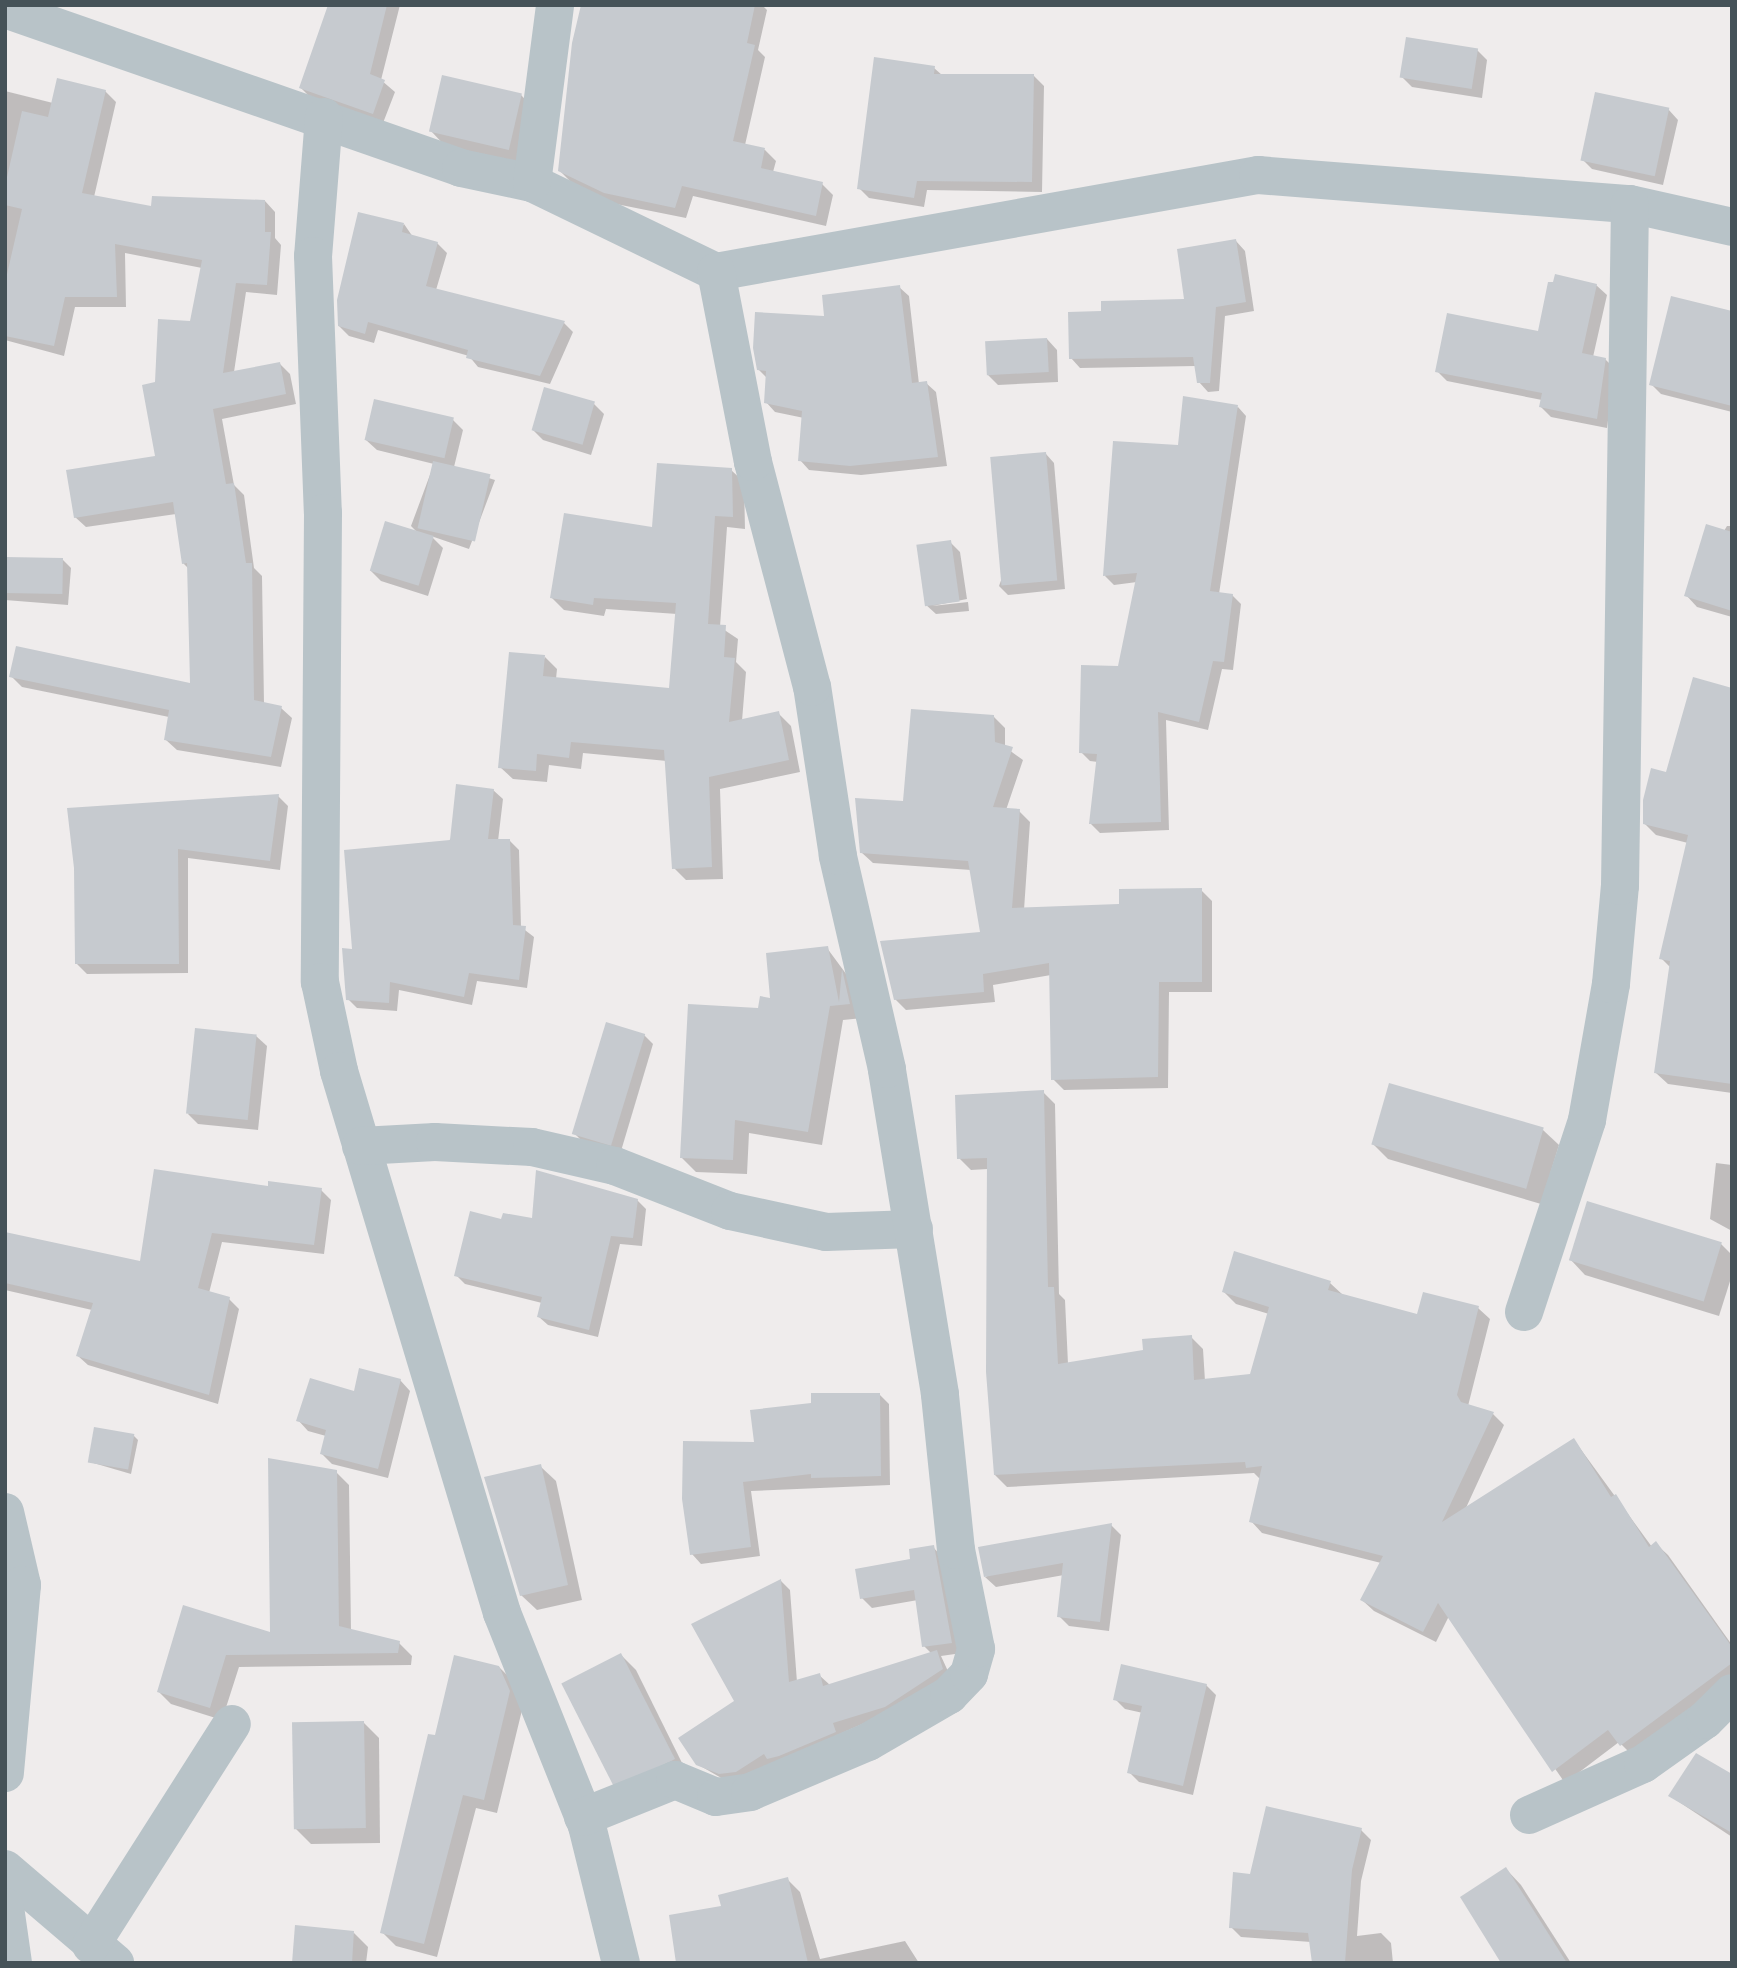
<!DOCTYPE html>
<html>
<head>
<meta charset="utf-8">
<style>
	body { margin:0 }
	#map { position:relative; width:1737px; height:1968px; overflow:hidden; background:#efecec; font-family:"Varela Round",sans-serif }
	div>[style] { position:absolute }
	.shadow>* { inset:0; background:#0003 }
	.building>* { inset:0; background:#c6cacf; transform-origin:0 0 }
	.street>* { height:38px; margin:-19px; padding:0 19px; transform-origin:19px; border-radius:19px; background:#b8c3c8 }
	span { translate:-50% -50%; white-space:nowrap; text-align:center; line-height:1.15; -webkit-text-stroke:5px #fff; paint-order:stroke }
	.frame { position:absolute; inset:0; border:7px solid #455258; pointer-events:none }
</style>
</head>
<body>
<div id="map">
	<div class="shadow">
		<i style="clip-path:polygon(330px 5px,400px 5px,381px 80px,395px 92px,383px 123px,312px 99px,301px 88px)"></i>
		<i style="clip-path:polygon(583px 5px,762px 5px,767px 10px,758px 50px,765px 57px,745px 145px,765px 150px,776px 161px,773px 172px,822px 184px,833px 195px,826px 226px,693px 196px,686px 218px,616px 204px,571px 182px,559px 170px)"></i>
		<i style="clip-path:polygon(1477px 50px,1487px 60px,1482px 98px,1412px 87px,1402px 77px)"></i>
		<i style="clip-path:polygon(934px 68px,942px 75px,1034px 76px,1044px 86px,1042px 192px,927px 190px,924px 207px,869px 198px,859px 188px)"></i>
		<i style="clip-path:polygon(5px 91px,53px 103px,105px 91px,116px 102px,94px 197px,152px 208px,265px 201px,275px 212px,275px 238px,281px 245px,277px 295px,246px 292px,234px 372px,280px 364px,290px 374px,296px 404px,222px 419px,234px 485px,244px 495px,254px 568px,262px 576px,264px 704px,281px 708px,292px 718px,281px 767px,177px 750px,166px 740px,169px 717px,22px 687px,11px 676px,192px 685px,189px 569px,183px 563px,176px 514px,86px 527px,75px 517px,157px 457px,157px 384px,191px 323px,202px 268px,125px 253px,126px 307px,75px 307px,64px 356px,5px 340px)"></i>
		<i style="clip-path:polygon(521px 95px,536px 111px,529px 166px,446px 147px,431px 131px)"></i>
		<i style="clip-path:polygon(1668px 109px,1678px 120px,1663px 185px,1592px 169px,1582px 159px)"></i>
		<i style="clip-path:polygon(404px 224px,413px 237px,437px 243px,447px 253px,436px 290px,564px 323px,573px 332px,550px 384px,478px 367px,469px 356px,378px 330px,374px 343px,349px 336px,339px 326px)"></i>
		<i style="clip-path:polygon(1236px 241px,1245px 251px,1254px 311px,1225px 316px,1219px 391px,1208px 392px,1199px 382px,1196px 366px,1080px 368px,1071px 358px,1186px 301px)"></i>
		<i style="clip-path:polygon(1596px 285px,1607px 295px,1593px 357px,1605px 359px,1615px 369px,1607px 428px,1551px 417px,1541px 407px,1542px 400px,1447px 381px,1437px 371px,1540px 333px)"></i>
		<i style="clip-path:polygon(899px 287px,909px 296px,919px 384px,926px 383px,936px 392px,947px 466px,861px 475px,809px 470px,800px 460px,804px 418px,775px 412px,766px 402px,767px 378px,759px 370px,826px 318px)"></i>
		<i style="clip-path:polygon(1732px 313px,1732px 412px,1661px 394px,1651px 384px)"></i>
		<i style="clip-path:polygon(1047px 339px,1057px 350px,1058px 382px,998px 385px,988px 375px)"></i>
		<i style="clip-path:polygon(594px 404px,604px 414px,591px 455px,543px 440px,533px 430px)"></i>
		<i style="clip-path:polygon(1238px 407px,1246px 416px,1219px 594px,1232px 595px,1241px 604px,1233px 670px,1222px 669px,1208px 730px,1166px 720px,1169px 830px,1100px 833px,1091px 824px,1098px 762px,1090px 761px,1081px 752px,1120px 668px,1137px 582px,1114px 585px,1105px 576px,1180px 447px)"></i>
		<i style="clip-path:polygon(453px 420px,463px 430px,454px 467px,495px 480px,469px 549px,431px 536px,443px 548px,428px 596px,381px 581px,371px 571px,418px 533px,411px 526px,434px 464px,377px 450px,366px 440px)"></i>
		<i style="clip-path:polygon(1046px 454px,1054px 463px,1065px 589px,1008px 595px,999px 586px)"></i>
		<i style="clip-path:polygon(731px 470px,744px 482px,745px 529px,727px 527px,720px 627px,738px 639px,736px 662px,746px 672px,742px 721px,778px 713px,791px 726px,800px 772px,720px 789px,723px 879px,686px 880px,674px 868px,667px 761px,583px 753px,581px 769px,549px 765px,547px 782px,513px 779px,500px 767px,545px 657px,557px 669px,556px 679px,671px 689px,677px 614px,606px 609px,604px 616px,564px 610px,551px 597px,654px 529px)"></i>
		<i style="clip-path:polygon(1727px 526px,1732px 526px,1732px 617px,1697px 607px,1686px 595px)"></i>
		<i style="clip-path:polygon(950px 542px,960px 552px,967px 599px,932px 606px,968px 602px,969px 611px,936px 614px,925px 604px)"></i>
		<i style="clip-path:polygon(5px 558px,63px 560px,71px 568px,68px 605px,5px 600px)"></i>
		<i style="clip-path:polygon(1732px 690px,1732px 1093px,1668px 1084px,1656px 1073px,1671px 968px,1661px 958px,1688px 843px,1656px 835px,1645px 824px,1667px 774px)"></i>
		<i style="clip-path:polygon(994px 717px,1005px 728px,1005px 747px,1023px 760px,1006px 810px,1019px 811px,1030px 822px,1024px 910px,1121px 906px,1201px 890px,1212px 901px,1212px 992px,1169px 992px,1168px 1088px,1064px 1090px,1053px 1079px,1051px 975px,993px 985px,995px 1002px,906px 1010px,895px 999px,982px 933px,971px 870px,873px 863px,861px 852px)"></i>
		<i style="clip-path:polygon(493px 790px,503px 799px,498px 841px,510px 841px,519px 850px,521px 927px,534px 937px,527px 988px,477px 981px,472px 1005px,399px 990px,397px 1011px,357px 1008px,348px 999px,354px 950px)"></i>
		<i style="clip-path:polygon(278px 796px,288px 806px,280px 870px,188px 858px,188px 973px,87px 974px,77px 964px,76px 868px)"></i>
		<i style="clip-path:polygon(827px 948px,855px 986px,863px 1018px,843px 1020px,822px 1145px,749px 1133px,747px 1174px,696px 1172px,682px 1158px,760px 1010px)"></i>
		<i style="clip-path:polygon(644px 1035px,653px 1044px,621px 1151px,583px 1142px,574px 1133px)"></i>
		<i style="clip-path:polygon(256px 1036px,267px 1046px,258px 1130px,198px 1124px,188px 1114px)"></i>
		<i style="clip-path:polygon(1043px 1092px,1055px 1104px,1059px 1294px,1065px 1300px,1068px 1364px,1144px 1351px,1191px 1337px,1203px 1349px,1205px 1381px,1251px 1376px,1269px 1314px,1236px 1304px,1224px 1292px,1330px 1283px,1343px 1295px,1418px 1316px,1478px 1308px,1490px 1319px,1468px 1406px,1493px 1414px,1504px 1425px,1465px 1510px,1574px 1440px,1652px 1547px,1656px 1544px,1668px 1555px,1732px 1645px,1732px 1683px,1633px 1756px,1619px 1742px,1565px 1783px,1449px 1616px,1436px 1642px,1374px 1611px,1362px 1600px,1381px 1563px,1262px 1533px,1251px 1521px,1261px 1480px,1254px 1473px,1007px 1487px,995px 1475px,988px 1372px,988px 1169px,971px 1170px,959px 1158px)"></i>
		<i style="clip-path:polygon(1543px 1130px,1559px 1145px,1541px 1204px,1388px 1159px,1373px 1144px)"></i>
		<i style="clip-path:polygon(1716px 1163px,1732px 1165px,1732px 1231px,1710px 1219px)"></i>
		<i style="clip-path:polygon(269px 1188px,321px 1190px,331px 1200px,324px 1254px,222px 1242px,209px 1293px,229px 1299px,239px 1309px,218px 1404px,88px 1365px,78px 1356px,92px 1310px,5px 1290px,5px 1233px,141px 1264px)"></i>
		<i style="clip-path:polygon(637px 1200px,646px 1209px,642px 1246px,620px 1244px,598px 1337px,548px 1325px,539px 1317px,542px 1303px,465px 1284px,456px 1275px,503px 1221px,534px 1221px)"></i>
		<i style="clip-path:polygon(1721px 1244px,1732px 1255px,1732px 1275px,1719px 1316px,1585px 1275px,1570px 1259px)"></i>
		<i style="clip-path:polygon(400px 1380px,410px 1391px,388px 1478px,332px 1464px,322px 1454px,326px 1436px,308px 1431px,298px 1420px,355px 1393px)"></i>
		<i style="clip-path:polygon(879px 1394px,889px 1404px,890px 1485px,751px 1491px,760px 1556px,701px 1564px,692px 1554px,756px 1444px)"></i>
		<i style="clip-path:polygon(133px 1435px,138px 1440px,131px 1474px,90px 1462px)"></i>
		<i style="clip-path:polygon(540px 1466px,556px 1481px,582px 1600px,537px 1610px,521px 1595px)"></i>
		<i style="clip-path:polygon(336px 1472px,349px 1485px,351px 1631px,399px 1643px,412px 1656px,411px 1665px,239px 1667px,222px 1720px,171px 1704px,159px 1692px,184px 1607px,272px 1634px)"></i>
		<i style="clip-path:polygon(1111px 1525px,1121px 1535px,1109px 1631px,1069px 1626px,1059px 1616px,1064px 1575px,996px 1587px,985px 1577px)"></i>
		<i style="clip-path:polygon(933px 1547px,943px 1558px,962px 1653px,941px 1656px,952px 1680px,945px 1687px,730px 1783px,697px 1764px,737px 1702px,781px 1581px,790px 1590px,797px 1682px,819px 1675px,830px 1685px,931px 1653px,924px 1646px,918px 1600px,872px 1608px,862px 1598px)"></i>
		<i style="clip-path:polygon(621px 1655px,636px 1670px,688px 1775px,628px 1797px,612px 1781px)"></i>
		<i style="clip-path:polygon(499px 1667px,513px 1681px,523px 1706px,497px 1813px,476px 1808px,437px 1957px,396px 1946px,382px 1932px,436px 1738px)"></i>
		<i style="clip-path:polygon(1206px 1685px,1216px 1695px,1193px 1795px,1139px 1782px,1129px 1772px,1143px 1713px,1125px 1709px,1115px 1699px)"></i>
		<i style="clip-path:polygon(363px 1722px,379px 1738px,380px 1843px,311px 1844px,295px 1828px)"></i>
		<i style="clip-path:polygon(1732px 1776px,1732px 1837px,1670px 1796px)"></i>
		<i style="clip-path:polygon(1361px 1830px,1371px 1840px,1361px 1881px,1357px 1936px,1381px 1933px,1391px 1943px,1393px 1963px,1314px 1963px,1311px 1942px,1241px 1937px,1231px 1927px,1251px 1875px)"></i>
		<i style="clip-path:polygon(1506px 1869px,1521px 1885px,1571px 1963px,1503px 1963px)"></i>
		<i style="clip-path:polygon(787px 1879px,800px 1892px,820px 1959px,905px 1941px,919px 1963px,678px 1963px,723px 1907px)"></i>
		<i style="clip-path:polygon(354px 1933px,368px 1947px,366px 1963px,294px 1963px)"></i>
	</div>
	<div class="building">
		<i style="clip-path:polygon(328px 5px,387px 5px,370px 74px,385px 80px,373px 114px,299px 88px)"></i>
		<i style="clip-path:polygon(581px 5px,755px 5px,747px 43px,755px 45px,733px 141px,765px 148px,761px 168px,823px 182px,816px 216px,682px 186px,675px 208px,604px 193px,558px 171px,572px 43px)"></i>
		<i style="left:1406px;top:37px;width:73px;height:41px;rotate:9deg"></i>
		<i style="clip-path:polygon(874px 57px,935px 66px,934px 74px,1034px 74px,1032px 182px,917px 181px,914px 198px,857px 189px)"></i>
		<i style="left:442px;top:75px;width:82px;height:58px;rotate:13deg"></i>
		<i style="clip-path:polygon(57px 78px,106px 90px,82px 193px,151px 206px,152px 196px,265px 200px,265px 232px,271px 232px,267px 285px,236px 283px,223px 373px,280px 362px,286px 394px,213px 409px,226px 484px,234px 483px,246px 563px,252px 563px,254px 700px,282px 706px,271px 757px,164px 740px,169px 710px,9px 677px,16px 646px,190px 683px,187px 563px,182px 564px,173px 502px,74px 518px,66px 470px,155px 456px,142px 385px,155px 382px,158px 319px,190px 321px,202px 260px,115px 244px,117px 297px,65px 297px,54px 346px,5px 336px,5px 283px,22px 209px,5px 205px,5px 186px,22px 111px,48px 117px)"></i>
		<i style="left:1595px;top:92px;width:76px;height:70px;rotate:12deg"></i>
		<i style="clip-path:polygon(358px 212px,404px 223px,402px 232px,438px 242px,426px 286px,565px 321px,540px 376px,466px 358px,468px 350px,368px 322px,365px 334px,338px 326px,337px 300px)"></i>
		<i style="clip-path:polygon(1236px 239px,1246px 302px,1216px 307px,1210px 383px,1197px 383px,1193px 357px,1069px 359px,1068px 312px,1101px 311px,1101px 301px,1184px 299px,1177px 249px)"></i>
		<i style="clip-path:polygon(1555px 274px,1597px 284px,1582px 353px,1606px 358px,1597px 419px,1539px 407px,1542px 393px,1435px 372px,1447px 313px,1538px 331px,1548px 282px,1553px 282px)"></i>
		<i style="clip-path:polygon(900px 285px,912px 383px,927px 381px,938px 457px,850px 466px,798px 461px,802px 411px,764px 403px,766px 371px,757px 370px,753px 348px,755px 312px,824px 316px,822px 295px)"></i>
		<i style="clip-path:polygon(1671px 296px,1732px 311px,1732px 406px,1649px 385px)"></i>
		<i style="left:1047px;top:338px;width:34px;height:62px;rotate:87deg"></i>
		<i style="left:544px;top:387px;width:53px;height:45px;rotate:16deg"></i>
		<i style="clip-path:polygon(1183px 396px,1238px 405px,1210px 591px,1233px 594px,1224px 662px,1213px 661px,1199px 722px,1158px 712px,1161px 822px,1089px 824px,1097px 754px,1079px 753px,1081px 665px,1118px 666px,1137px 573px,1103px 576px,1113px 441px,1178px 445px)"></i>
		<i style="left:374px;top:399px;width:82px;height:42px;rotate:13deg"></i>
		<i style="left:1046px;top:452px;width:129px;height:56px;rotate:85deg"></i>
		<i style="left:433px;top:461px;width:59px;height:69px;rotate:13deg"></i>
		<i style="clip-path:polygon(657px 463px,732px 468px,733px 517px,715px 516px,708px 624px,726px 625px,724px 657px,735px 658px,729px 722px,779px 711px,789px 760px,709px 777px,712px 867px,672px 869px,664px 750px,571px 742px,569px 758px,537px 754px,536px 771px,498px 768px,509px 652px,545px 655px,543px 676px,669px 688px,676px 603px,594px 598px,593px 605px,550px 598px,564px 513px,652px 527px)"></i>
		<i style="left:385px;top:521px;width:51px;height:52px;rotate:17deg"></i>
		<i style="clip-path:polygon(1706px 524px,1732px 532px,1732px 611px,1684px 596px)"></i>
		<i style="left:951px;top:540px;width:62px;height:35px;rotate:82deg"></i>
		<i style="left:5px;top:557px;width:58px;height:36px;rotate:1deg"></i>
		<i style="clip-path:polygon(1693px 677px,1732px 688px,1732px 1084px,1654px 1073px,1670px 961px,1659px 959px,1688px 835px,1643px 824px,1643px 800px,1651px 768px,1666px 772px)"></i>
		<i style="clip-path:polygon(911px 709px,994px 715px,995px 742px,1013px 747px,993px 807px,1020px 809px,1012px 908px,1119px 904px,1119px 889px,1202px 888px,1202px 982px,1159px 982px,1158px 1077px,1051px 1080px,1049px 963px,983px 974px,984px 992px,894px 1000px,880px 941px,980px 932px,968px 861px,860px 853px,855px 798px,903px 801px)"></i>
		<i style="clip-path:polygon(456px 784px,494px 789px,488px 839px,510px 839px,513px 925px,526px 926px,519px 980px,469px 973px,464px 997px,390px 982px,389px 1003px,346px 1000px,342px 948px,352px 949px,344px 850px,450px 840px)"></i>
		<i style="clip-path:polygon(279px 794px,270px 861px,178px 849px,179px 964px,75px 964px,74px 868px,67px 808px)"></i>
		<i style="clip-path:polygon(828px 946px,839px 1002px,842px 969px,850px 1004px,830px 1006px,808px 1132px,735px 1120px,733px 1160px,680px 1158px,688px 1004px,758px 1008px,760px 996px,770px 998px,766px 953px)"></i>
		<i style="left:606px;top:1022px;width:41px;height:117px;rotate:17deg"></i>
		<i style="left:195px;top:1028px;width:62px;height:86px;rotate:6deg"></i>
		<i style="left:1389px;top:1083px;width:161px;height:64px;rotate:16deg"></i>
		<i style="clip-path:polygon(1044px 1090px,1048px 1287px,1054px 1287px,1058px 1364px,1143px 1350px,1142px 1339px,1192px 1335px,1194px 1380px,1250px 1374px,1269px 1307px,1222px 1292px,1234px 1251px,1331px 1281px,1328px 1290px,1417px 1314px,1423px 1292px,1479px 1306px,1457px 1395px,1461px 1402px,1494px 1412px,1442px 1522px,1574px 1438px,1611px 1497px,1616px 1494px,1649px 1547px,1656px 1541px,1732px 1647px,1732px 1663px,1620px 1746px,1608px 1730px,1552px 1772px,1438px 1603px,1423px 1632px,1360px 1600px,1383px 1556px,1249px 1522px,1262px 1466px,1246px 1468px,1245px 1462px,994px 1475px,986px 1372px,987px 1158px,957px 1159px,955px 1095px)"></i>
		<i style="clip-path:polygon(154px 1169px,268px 1186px,268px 1181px,322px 1188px,314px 1245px,212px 1233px,198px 1288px,230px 1297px,209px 1395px,76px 1356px,93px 1303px,5px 1283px,5px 1232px,140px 1261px)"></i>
		<i style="clip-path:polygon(536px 1170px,638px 1199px,633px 1238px,611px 1236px,589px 1330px,537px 1317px,542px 1297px,454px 1276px,470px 1211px,501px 1219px,503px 1213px,532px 1218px)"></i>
		<i style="left:1587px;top:1201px;width:141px;height:62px;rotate:17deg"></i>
		<i style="clip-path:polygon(359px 1368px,401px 1379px,378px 1469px,320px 1454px,326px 1430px,296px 1421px,310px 1378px,354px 1391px)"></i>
		<i style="clip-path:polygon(811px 1393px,880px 1393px,881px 1476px,811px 1478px,811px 1474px,743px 1482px,751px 1547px,690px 1555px,682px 1499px,683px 1441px,754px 1442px,750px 1410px,811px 1403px)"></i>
		<i style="left:94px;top:1427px;width:41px;height:36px;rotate:10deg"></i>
		<i style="clip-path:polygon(268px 1458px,337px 1470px,339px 1626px,400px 1641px,398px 1653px,226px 1655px,210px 1708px,157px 1692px,183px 1605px,270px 1632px)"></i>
		<i style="clip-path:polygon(541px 1464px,568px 1585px,520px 1596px,484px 1477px)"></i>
		<i style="clip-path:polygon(1112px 1523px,1100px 1622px,1057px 1617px,1063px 1563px,984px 1577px,978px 1547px)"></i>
		<i style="clip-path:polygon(934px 1545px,952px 1643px,922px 1647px,914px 1590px,860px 1599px,855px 1569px,910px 1559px,909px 1549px)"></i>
		<i style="clip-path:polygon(781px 1579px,789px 1682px,820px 1673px,823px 1686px,937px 1650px,943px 1669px,885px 1707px,833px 1723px,836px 1732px,779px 1756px,767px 1759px,764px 1754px,736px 1772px,719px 1774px,696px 1765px,678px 1738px,734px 1701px,691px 1624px)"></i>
		<i style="left:621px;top:1653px;width:119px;height:67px;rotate:63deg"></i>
		<i style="clip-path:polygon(454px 1655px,499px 1666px,510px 1691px,484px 1800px,463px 1795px,424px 1944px,380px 1933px,428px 1734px,435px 1735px)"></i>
		<i style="clip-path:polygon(1121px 1664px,1207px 1684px,1183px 1786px,1127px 1773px,1142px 1706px,1113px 1700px)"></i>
		<i style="left:364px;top:1721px;width:107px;height:72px;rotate:89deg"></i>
		<i style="clip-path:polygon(1696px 1753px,1732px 1774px,1732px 1833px,1668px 1796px)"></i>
		<i style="clip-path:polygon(1266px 1806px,1362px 1828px,1352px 1870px,1345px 1963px,1312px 1963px,1308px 1933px,1229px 1928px,1233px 1872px,1250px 1874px)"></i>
		<i style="clip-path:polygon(1506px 1867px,1567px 1963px,1501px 1963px,1460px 1897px)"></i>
		<i style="clip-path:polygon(788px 1877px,808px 1963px,676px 1963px,669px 1915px,721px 1906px,718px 1895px)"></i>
		<i style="clip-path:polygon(295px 1925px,354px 1931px,352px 1963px,292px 1963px)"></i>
	</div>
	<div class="street">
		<i style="left:5px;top:9px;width:483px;rotate:19.2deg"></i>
		<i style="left:461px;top:168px;width:73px;rotate:11.9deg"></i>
		<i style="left:532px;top:183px;width:204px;rotate:25.8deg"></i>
		<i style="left:716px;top:272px;width:551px;rotate:-10.15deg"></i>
		<i style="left:1258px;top:175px;width:373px;rotate:4.5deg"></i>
		<i style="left:1630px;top:204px;width:105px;rotate:12.7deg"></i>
		<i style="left:324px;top:117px;width:139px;rotate:94.5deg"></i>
		<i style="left:313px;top:256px;width:257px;rotate:87.8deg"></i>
		<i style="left:323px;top:513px;width:469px;rotate:90.4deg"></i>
		<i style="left:320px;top:982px;width:91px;rotate:77.9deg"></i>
		<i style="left:339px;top:1071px;width:566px;rotate:73.26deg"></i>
		<i style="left:502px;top:1613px;width:229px;rotate:68.2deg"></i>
		<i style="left:587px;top:1826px;width:141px;rotate:76.1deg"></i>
		<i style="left:532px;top:183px;width:179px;rotate:-82.6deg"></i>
		<i style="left:361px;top:1146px;width:74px;rotate:-3.1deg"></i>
		<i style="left:435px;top:1142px;width:97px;rotate:3deg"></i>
		<i style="left:532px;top:1147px;width:85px;rotate:12.9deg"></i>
		<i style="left:615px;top:1166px;width:123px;rotate:21.4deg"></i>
		<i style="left:730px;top:1211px;width:98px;rotate:12.3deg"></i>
		<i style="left:826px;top:1232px;width:88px;rotate:-2deg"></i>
		<i style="left:1524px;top:1312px;width:202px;rotate:-71.8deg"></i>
		<i style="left:1587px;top:1120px;width:138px;rotate:-80deg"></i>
		<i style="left:1611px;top:984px;width:98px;rotate:-84.8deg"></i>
		<i style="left:1620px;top:886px;width:682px;rotate:-89.16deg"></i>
		<i style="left:5px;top:1512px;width:75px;rotate:76.9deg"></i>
		<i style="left:22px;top:1585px;width:189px;rotate:95.2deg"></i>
		<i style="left:1529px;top:1815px;width:125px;rotate:-24.1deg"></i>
		<i style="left:1643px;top:1764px;width:76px;rotate:-35.4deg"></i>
		<i style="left:1705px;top:1720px;width:38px;rotate:-45deg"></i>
		<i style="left:583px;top:1817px;width:99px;rotate:-21.9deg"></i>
		<i style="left:675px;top:1780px;width:44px;rotate:22.5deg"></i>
		<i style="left:716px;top:1797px;width:34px;rotate:-8deg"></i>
		<i style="left:750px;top:1792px;width:128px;rotate:-23deg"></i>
		<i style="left:868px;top:1742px;width:94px;rotate:-30.1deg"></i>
		<i style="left:949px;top:1695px;width:29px;rotate:-46deg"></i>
		<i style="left:969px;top:1674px;width:26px;rotate:-74deg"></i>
		<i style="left:976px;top:1649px;width:101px;rotate:-101.4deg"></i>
		<i style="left:956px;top:1550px;width:157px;rotate:-95.9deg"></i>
		<i style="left:940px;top:1394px;width:329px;rotate:-99.3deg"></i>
		<i style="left:887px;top:1069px;width:219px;rotate:-103deg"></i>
		<i style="left:838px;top:856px;width:171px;rotate:-98.7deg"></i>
		<i style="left:812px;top:687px;width:233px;rotate:-104.7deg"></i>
		<i style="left:753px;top:462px;width:194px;rotate:-101deg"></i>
		<i style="left:5px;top:1869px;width:145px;rotate:40.5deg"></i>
		<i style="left:5px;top:1907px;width:57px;rotate:81.9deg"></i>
		<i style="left:91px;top:1945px;width:262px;rotate:-57.5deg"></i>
	</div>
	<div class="frame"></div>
</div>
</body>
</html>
